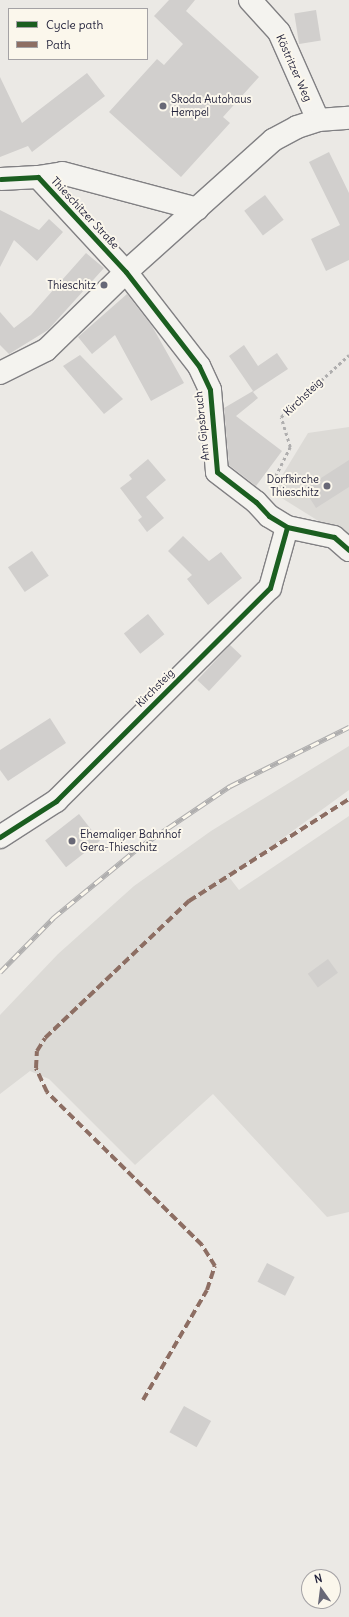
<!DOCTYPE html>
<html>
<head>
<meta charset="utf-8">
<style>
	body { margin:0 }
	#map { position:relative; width:349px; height:1617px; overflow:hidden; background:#ebe9e5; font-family:Delius,sans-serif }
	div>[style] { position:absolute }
	.green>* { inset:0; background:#dcdad6 }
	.building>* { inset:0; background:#d1cfcd; transform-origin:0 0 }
	.path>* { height:2.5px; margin-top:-1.25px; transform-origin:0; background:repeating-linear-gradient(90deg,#afaeae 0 3px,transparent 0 6px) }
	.roads { filter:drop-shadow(1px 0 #818083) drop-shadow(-1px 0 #818083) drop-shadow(0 1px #818083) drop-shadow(0 -1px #818083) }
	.street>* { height:22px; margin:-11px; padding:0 11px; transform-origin:11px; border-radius:11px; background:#f4f3ef }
	.secondary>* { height:22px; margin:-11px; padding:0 11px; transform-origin:11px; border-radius:11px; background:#f4f3ef }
	.rail>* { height:4.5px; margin-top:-2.25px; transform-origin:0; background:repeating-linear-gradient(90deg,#fbf7ec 0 9px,#afaeae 0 18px); box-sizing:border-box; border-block:1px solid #afaeae }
	.quiet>* { height:4px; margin-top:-2px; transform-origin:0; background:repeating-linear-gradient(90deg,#8d6e63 0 8px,transparent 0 12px) }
	.cycleway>* { height:5px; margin:-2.5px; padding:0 2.5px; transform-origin:2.5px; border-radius:2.5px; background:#1b5e20 }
	.dots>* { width:11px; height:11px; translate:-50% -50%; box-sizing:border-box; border:2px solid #fbf7ec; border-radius:50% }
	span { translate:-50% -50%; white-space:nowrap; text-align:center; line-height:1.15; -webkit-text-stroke:4px #fbf7ec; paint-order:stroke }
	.street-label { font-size:11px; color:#22223b }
	.poi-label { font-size:11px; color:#22223b }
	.left { translate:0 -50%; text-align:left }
	.right { translate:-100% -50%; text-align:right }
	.legend { position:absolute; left:8px; top:8px; width:140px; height:52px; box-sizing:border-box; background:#fbf7ec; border:1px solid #a4a2a5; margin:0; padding:5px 7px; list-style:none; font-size:12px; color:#22223b }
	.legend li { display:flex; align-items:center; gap:8px; height:20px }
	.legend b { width:20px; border:1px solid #a4a2a5 }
	.north { position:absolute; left:301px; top:1569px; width:40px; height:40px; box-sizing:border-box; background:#fbf7ec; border:1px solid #a4a2a5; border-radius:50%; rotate:346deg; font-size:11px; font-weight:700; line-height:16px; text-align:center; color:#22223b }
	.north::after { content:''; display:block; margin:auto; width:14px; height:18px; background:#686876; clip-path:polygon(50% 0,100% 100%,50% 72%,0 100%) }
</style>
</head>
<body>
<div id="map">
	<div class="green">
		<i style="clip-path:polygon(349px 427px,349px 540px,272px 492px,308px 433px)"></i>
		<i style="clip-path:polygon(349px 746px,349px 790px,229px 877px,239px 890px,349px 816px,349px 1212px,327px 1217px,213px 1094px,135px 1165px,49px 1079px,30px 1071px,0 1094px,0 1015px,58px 954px,134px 886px,211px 831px)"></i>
	</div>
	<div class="building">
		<i style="clip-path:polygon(169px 0,195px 0,186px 11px,259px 77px,223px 117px,230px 123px,181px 177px,109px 112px,157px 59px,164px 65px,183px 44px,154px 16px)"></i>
		<i style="left:316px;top:10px;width:31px;height:22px;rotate:81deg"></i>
		<i style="clip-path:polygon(87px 73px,105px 96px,32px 152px,28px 146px,0 157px,0 77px,22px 123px)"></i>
		<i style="clip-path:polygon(329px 152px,349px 193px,349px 260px,326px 271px,311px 239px,340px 225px,309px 162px)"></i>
		<i style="left:265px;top:195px;width:31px;height:26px;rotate:53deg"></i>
		<i style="clip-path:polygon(0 210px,39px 230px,49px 219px,63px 232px,37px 261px,14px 240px,0 267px)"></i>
		<i style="clip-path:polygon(86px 253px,104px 268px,48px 330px,9px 354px,0 345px,0 312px,14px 328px,31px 315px)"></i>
		<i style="clip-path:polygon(127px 294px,152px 326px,184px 383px,151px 401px,115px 335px,92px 354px,78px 337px)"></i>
		<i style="clip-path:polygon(244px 345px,258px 366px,277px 353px,288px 369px,253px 392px,258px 398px,236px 416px,282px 451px,256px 486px,229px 465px,224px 408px,253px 391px,229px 356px)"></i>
		<i style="clip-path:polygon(80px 355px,123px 399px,104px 414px,63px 366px)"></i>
		<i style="clip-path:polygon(148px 459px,166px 480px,146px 497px,164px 518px,147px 532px,138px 520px,142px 517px,120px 488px,132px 479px,129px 475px)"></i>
		<i style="clip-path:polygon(349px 460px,349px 487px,316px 508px,304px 489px)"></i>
		<i style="clip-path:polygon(183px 536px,209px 561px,221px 552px,242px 578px,208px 605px,187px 579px,192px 575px,168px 551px)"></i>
		<i style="left:32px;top:551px;width:30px;height:29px;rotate:56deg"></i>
		<i style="left:148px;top:614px;width:26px;height:31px;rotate:51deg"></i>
		<i style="left:230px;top:645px;width:16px;height:48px;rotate:43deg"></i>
		<i style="clip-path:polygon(50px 718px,66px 743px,8px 781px,0 770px,0 750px)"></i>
		<i style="left:79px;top:814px;width:34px;height:43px;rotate:52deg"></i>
		<i style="left:328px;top:959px;width:17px;height:25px;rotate:54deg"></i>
		<i style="left:267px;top:1263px;width:31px;height:21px;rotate:27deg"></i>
		<i style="left:184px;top:1406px;width:31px;height:30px;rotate:29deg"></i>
	</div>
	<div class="path">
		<i style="left:270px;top:487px;width:45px;rotate:-63.4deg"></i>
		<i style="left:290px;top:447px;width:31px;rotate:-107deg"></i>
		<i style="left:281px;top:417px;width:92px;rotate:-42.4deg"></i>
	</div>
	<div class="roads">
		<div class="street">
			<i style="left:38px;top:177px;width:24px;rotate:-9deg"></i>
			<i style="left:62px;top:173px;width:140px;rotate:14.9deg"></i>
			<i style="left:1px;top:179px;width:37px;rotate:-3deg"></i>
			<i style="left:38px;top:177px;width:129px;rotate:47.2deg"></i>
			<i style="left:126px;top:272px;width:119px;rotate:52.2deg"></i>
			<i style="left:199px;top:366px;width:26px;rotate:65deg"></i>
			<i style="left:210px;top:390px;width:82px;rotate:85.1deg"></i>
			<i style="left:217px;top:472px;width:49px;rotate:37.6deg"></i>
			<i style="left:256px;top:502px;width:19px;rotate:47deg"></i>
			<i style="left:269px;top:516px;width:21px;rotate:31deg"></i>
			<i style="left:287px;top:527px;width:48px;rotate:12deg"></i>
			<i style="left:334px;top:537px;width:20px;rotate:41deg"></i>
			<i style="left:0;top:837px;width:67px;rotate:-32.7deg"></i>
			<i style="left:56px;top:801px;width:302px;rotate:-44.9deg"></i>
			<i style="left:270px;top:588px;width:63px;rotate:-74.4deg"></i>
		</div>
		<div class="secondary">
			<i style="left:250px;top:0;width:43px;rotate:47.8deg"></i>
			<i style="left:279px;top:32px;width:96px;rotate:66.1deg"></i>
			<i style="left:0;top:373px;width:51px;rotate:-26.6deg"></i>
			<i style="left:46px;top:350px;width:112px;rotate:-44.3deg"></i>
			<i style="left:126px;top:272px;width:198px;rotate:-41.9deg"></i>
			<i style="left:273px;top:140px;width:27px;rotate:-28deg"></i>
			<i style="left:297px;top:127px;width:22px;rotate:-18deg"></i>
			<i style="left:318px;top:120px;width:31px;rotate:-4deg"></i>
		</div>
	</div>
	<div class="rail">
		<i style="left:0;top:972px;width:76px;rotate:-45.5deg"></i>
		<i style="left:53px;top:918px;width:110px;rotate:-39.5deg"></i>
		<i style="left:138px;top:848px;width:111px;rotate:-34deg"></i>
		<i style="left:230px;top:786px;width:133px;rotate:-26.4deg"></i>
	</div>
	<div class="quiet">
		<i style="left:143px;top:1400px;width:127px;rotate:-59.8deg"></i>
		<i style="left:207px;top:1290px;width:25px;rotate:-72deg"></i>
		<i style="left:215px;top:1266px;width:25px;rotate:-122deg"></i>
		<i style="left:202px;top:1245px;width:218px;rotate:-135.4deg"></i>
		<i style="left:47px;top:1092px;width:26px;rotate:-115deg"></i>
		<i style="left:36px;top:1068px;width:17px;rotate:-87deg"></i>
		<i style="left:37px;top:1051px;width:15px;rotate:-58deg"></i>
		<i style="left:45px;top:1038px;width:199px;rotate:-43.6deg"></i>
		<i style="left:189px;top:901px;width:190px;rotate:-32.5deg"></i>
	</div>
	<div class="cycleway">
		<i style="left:1px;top:179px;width:37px;rotate:-3deg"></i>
		<i style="left:38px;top:177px;width:129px;rotate:47.2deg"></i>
		<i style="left:126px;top:272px;width:119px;rotate:52.2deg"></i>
		<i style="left:199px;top:366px;width:26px;rotate:65deg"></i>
		<i style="left:210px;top:390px;width:82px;rotate:85.1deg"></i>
		<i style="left:217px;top:472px;width:49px;rotate:37.6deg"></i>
		<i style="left:256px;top:502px;width:19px;rotate:47deg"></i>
		<i style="left:269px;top:516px;width:21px;rotate:31deg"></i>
		<i style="left:287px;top:527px;width:48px;rotate:12deg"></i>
		<i style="left:334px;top:537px;width:20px;rotate:41deg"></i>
		<i style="left:0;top:837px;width:67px;rotate:-32.7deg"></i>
		<i style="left:56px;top:801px;width:302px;rotate:-44.9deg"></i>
		<i style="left:270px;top:588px;width:63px;rotate:-74.4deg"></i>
	</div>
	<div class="dots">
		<i style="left:163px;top:106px;background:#686876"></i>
		<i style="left:104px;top:285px;background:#686876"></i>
		<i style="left:327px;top:486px;background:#686876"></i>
		<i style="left:72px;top:841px;background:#686876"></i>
	</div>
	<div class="street-label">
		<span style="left:294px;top:68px;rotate:66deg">Köstritzer Weg</span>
		<span style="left:85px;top:213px;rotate:47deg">Thieschitzer Straße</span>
		<span style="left:303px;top:397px;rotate:-44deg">Kirchsteig</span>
		<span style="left:202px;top:426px;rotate:-96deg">Am Gipsbruch</span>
		<span style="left:155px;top:688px;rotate:-45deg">Kirchsteig</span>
	</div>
	<div class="poi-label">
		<span class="left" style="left:171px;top:106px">Skoda Autohaus<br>Hempel</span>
		<span class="right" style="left:96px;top:285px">Thieschitz</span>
		<span class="right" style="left:319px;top:486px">Dorfkirche<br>Thieschitz</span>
		<span class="left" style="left:80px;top:841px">Ehemaliger Bahnhof<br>Gera-Thieschitz</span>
	</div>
	<ul class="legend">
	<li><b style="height:5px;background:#1b5e20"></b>Cycle path</li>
	<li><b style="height:5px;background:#8d6e63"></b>Path</li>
	</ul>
	<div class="north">N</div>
</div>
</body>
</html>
